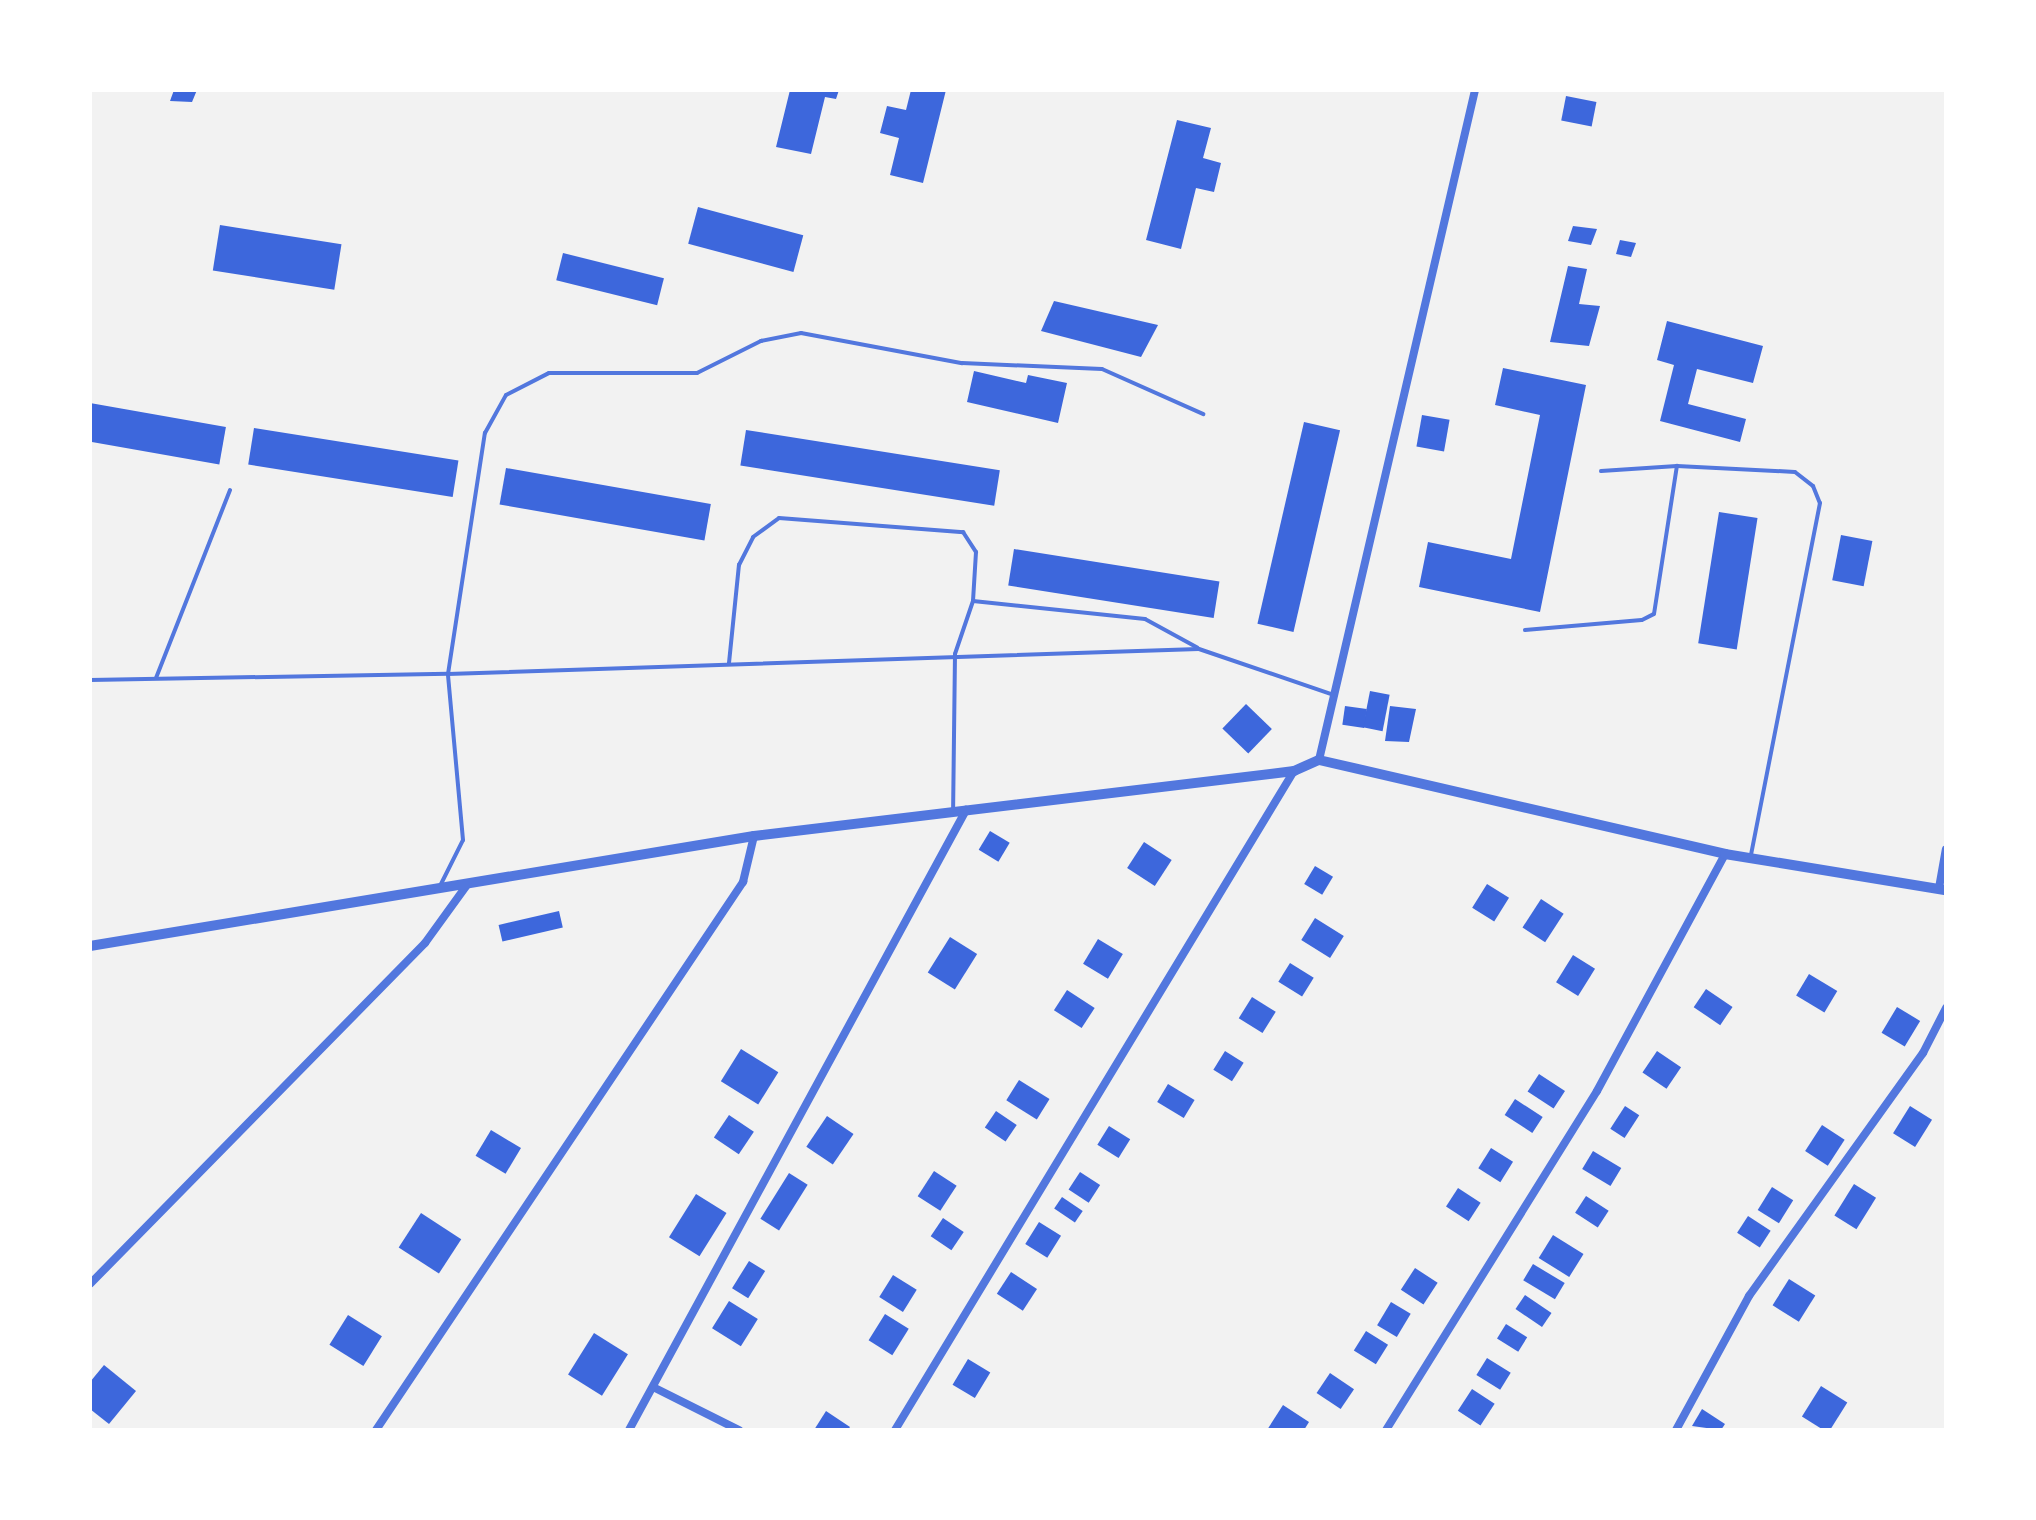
<!DOCTYPE html>
<html>
<head>
<meta charset="utf-8">
<style>
	body { margin:0 }
	#map { position:relative; width:2036px; height:1520px; overflow:hidden; background:#f2f2f2; font-family:Mulish,sans-serif }
	div>[style] { position:absolute }
	.building>* { inset:0; background:#3d67dc; transform-origin:0 0 }
	.service>* { height:4px; margin:-2px; padding:0 2px; transform-origin:2px; border-radius:2px; background:#5277de }
	.minor>* { height:8px; margin:-4px; padding:0 4px; transform-origin:4px; border-radius:4px; background:#5277de }
	.tertiary>* { height:10px; margin:-5px; padding:0 5px; transform-origin:5px; border-radius:5px; background:#5277de }
	span { translate:-50% -50%; white-space:nowrap; text-align:center; line-height:1.15; -webkit-text-stroke:7px #fff; paint-order:stroke }
	.frame { position:absolute; inset:0; border:92px solid #fff; pointer-events:none }
</style>
</head>
<body>
<div id="map">
	<div class="building">
		<i style="clip-path:polygon(174px 90px,197px 90px,192px 102px,170px 101px)"></i>
		<i style="clip-path:polygon(790px 90px,839px 90px,836px 99px,825px 97px,811px 154px,776px 147px)"></i>
		<i style="clip-path:polygon(911px 90px,946px 90px,923px 183px,890px 175px,899px 138px,880px 133px,887px 106px,906px 110px)"></i>
		<i style="left:1566px;top:96px;width:31px;height:25px;rotate:11deg"></i>
		<i style="clip-path:polygon(1177px 120px,1211px 128px,1203px 158px,1221px 163px,1214px 192px,1196px 188px,1181px 249px,1146px 240px)"></i>
		<i style="left:698px;top:207px;width:109px;height:38px;rotate:15deg"></i>
		<i style="left:220px;top:225px;width:123px;height:46px;rotate:9deg"></i>
		<i style="clip-path:polygon(1573px 226px,1597px 229px,1591px 245px,1568px 241px)"></i>
		<i style="clip-path:polygon(1620px 240px,1636px 243px,1631px 257px,1616px 254px)"></i>
		<i style="left:563px;top:253px;width:104px;height:28px;rotate:14deg"></i>
		<i style="clip-path:polygon(1568px 266px,1587px 269px,1579px 304px,1600px 306px,1589px 346px,1550px 342px)"></i>
		<i style="clip-path:polygon(1054px 301px,1158px 325px,1141px 357px,1041px 331px)"></i>
		<i style="clip-path:polygon(1667px 321px,1763px 346px,1753px 383px,1697px 369px,1688px 404px,1746px 419px,1740px 442px,1660px 421px,1674px 365px,1657px 360px)"></i>
		<i style="clip-path:polygon(1503px 368px,1586px 385px,1540px 612px,1419px 587px,1428px 542px,1511px 559px,1540px 415px,1495px 405px)"></i>
		<i style="clip-path:polygon(974px 371px,1026px 383px,1028px 375px,1067px 383px,1058px 423px,967px 402px)"></i>
		<i style="left:90px;top:403px;width:138px;height:38px;rotate:10deg"></i>
		<i style="left:1422px;top:415px;width:28px;height:32px;rotate:10deg"></i>
		<i style="left:1304px;top:422px;width:37px;height:207px;rotate:13deg"></i>
		<i style="left:254px;top:428px;width:207px;height:37px;rotate:9deg"></i>
		<i style="left:746px;top:430px;width:257px;height:36px;rotate:9deg"></i>
		<i style="left:506px;top:468px;width:208px;height:37px;rotate:10deg"></i>
		<i style="left:1719px;top:512px;width:39px;height:133px;rotate:9deg"></i>
		<i style="left:1841px;top:535px;width:32px;height:46px;rotate:11deg"></i>
		<i style="left:1014px;top:549px;width:208px;height:37px;rotate:9deg"></i>
		<i style="left:1370px;top:691px;width:20px;height:37px;rotate:11deg"></i>
		<i style="left:1246px;top:704px;width:36px;height:34px;rotate:44deg"></i>
		<i style="left:1345px;top:706px;width:22px;height:19px;rotate:8deg"></i>
		<i style="clip-path:polygon(1390px 706px,1416px 709px,1409px 742px,1385px 741px)"></i>
		<i style="left:990px;top:831px;width:23px;height:22px;rotate:31deg"></i>
		<i style="left:1144px;top:842px;width:33px;height:31px;rotate:33deg"></i>
		<i style="left:1315px;top:866px;width:21px;height:21px;rotate:31deg"></i>
		<i style="left:1487px;top:884px;width:26px;height:28px;rotate:32deg"></i>
		<i style="left:1541px;top:899px;width:27px;height:34px;rotate:33deg"></i>
		<i style="left:559px;top:911px;width:17px;height:62px;rotate:77deg"></i>
		<i style="left:1315px;top:918px;width:34px;height:26px;rotate:32deg"></i>
		<i style="left:950px;top:937px;width:32px;height:42px;rotate:32deg"></i>
		<i style="left:1098px;top:939px;width:29px;height:29px;rotate:31deg"></i>
		<i style="left:1573px;top:955px;width:26px;height:32px;rotate:32deg"></i>
		<i style="left:1290px;top:963px;width:28px;height:22px;rotate:32deg"></i>
		<i style="left:1809px;top:974px;width:33px;height:25px;rotate:31deg"></i>
		<i style="left:1706px;top:989px;width:32px;height:22px;rotate:34deg"></i>
		<i style="left:1067px;top:990px;width:33px;height:24px;rotate:33deg"></i>
		<i style="left:1252px;top:997px;width:28px;height:25px;rotate:32deg"></i>
		<i style="left:1897px;top:1007px;width:27px;height:30px;rotate:31deg"></i>
		<i style="left:741px;top:1049px;width:44px;height:38px;rotate:32deg"></i>
		<i style="left:1225px;top:1051px;width:22px;height:22px;rotate:32deg"></i>
		<i style="left:1657px;top:1051px;width:29px;height:26px;rotate:34deg"></i>
		<i style="left:1539px;top:1074px;width:31px;height:21px;rotate:33deg"></i>
		<i style="left:1019px;top:1080px;width:36px;height:24px;rotate:32deg"></i>
		<i style="left:1168px;top:1084px;width:31px;height:21px;rotate:31deg"></i>
		<i style="left:1515px;top:1099px;width:33px;height:19px;rotate:33deg"></i>
		<i style="left:1625px;top:1106px;width:17px;height:27px;rotate:33deg"></i>
		<i style="left:1910px;top:1106px;width:26px;height:32px;rotate:32deg"></i>
		<i style="left:996px;top:1111px;width:25px;height:20px;rotate:34deg"></i>
		<i style="left:729px;top:1115px;width:30px;height:27px;rotate:34deg"></i>
		<i style="left:827px;top:1116px;width:32px;height:37px;rotate:34deg"></i>
		<i style="left:1822px;top:1125px;width:27px;height:31px;rotate:33deg"></i>
		<i style="left:1109px;top:1126px;width:25px;height:22px;rotate:32deg"></i>
		<i style="left:491px;top:1130px;width:35px;height:30px;rotate:31deg"></i>
		<i style="left:1491px;top:1148px;width:26px;height:24px;rotate:32deg"></i>
		<i style="left:1593px;top:1151px;width:33px;height:21px;rotate:31deg"></i>
		<i style="left:934px;top:1171px;width:27px;height:30px;rotate:33deg"></i>
		<i style="left:1080px;top:1172px;width:24px;height:21px;rotate:33deg"></i>
		<i style="left:789px;top:1173px;width:22px;height:54px;rotate:32deg"></i>
		<i style="left:1854px;top:1184px;width:26px;height:37px;rotate:32deg"></i>
		<i style="left:1772px;top:1187px;width:25px;height:27px;rotate:32deg"></i>
		<i style="left:1458px;top:1188px;width:27px;height:22px;rotate:33deg"></i>
		<i style="left:696px;top:1194px;width:36px;height:51px;rotate:32deg"></i>
		<i style="left:1586px;top:1196px;width:27px;height:20px;rotate:33deg"></i>
		<i style="left:1062px;top:1197px;width:25px;height:14px;rotate:34deg"></i>
		<i style="left:421px;top:1213px;width:48px;height:41px;rotate:33deg"></i>
		<i style="left:1748px;top:1216px;width:27px;height:20px;rotate:33deg"></i>
		<i style="left:943px;top:1218px;width:25px;height:22px;rotate:34deg"></i>
		<i style="left:1039px;top:1222px;width:26px;height:26px;rotate:32deg"></i>
		<i style="left:1553px;top:1235px;width:36px;height:27px;rotate:32deg"></i>
		<i style="left:749px;top:1261px;width:19px;height:32px;rotate:32deg"></i>
		<i style="left:1533px;top:1264px;width:37px;height:19px;rotate:31deg"></i>
		<i style="left:1415px;top:1268px;width:27px;height:26px;rotate:33deg"></i>
		<i style="left:1011px;top:1272px;width:31px;height:26px;rotate:33deg"></i>
		<i style="left:893px;top:1275px;width:28px;height:26px;rotate:32deg"></i>
		<i style="left:1789px;top:1279px;width:31px;height:31px;rotate:32deg"></i>
		<i style="left:1525px;top:1295px;width:32px;height:17px;rotate:34deg"></i>
		<i style="left:729px;top:1301px;width:34px;height:32px;rotate:32deg"></i>
		<i style="left:1391px;top:1302px;width:23px;height:27px;rotate:31deg"></i>
		<i style="left:885px;top:1314px;width:28px;height:31px;rotate:32deg"></i>
		<i style="left:348px;top:1315px;width:40px;height:35px;rotate:32deg"></i>
		<i style="left:1506px;top:1324px;width:25px;height:17px;rotate:32deg"></i>
		<i style="left:1366px;top:1331px;width:26px;height:23px;rotate:32deg"></i>
		<i style="left:594px;top:1333px;width:40px;height:49px;rotate:32deg"></i>
		<i style="left:1487px;top:1358px;width:28px;height:20px;rotate:32deg"></i>
		<i style="left:968px;top:1359px;width:26px;height:30px;rotate:31deg"></i>
		<i style="clip-path:polygon(104px 1365px,136px 1391px,109px 1424px,90px 1409px,90px 1382px)"></i>
		<i style="left:1330px;top:1373px;width:29px;height:24px;rotate:34deg"></i>
		<i style="left:1821px;top:1386px;width:31px;height:36px;rotate:32deg"></i>
		<i style="left:1472px;top:1389px;width:27px;height:26px;rotate:33deg"></i>
		<i style="clip-path:polygon(1283px 1405px,1309px 1422px,1304px 1430px,1267px 1430px)"></i>
		<i style="clip-path:polygon(1702px 1409px,1725px 1424px,1721px 1430px,1692px 1426px)"></i>
		<i style="clip-path:polygon(826px 1411px,850px 1427px,848px 1430px,814px 1430px)"></i>
	</div>
	<div class="service">
		<i style="left:1601px;top:471px;width:76px;rotate:-3.8deg"></i>
		<i style="left:1677px;top:466px;width:118px;rotate:2.9deg"></i>
		<i style="left:1795px;top:472px;width:23px;rotate:38deg"></i>
		<i style="left:1813px;top:486px;width:18px;rotate:68deg"></i>
		<i style="left:1820px;top:503px;width:360px;rotate:101.1deg"></i>
		<i style="left:973px;top:601px;width:173px;rotate:6deg"></i>
		<i style="left:1145px;top:619px;width:60px;rotate:28.7deg"></i>
		<i style="left:1525px;top:630px;width:117px;rotate:-4.9deg"></i>
		<i style="left:1642px;top:620px;width:13px;rotate:-27deg"></i>
		<i style="left:1654px;top:614px;width:150px;rotate:-81.2deg"></i>
		<i style="left:729px;top:663px;width:99px;rotate:-84.2deg"></i>
		<i style="left:739px;top:565px;width:31px;rotate:-63deg"></i>
		<i style="left:753px;top:537px;width:32px;rotate:-36deg"></i>
		<i style="left:779px;top:518px;width:185px;rotate:4.4deg"></i>
		<i style="left:963px;top:532px;width:24px;rotate:57deg"></i>
		<i style="left:976px;top:552px;width:49px;rotate:93.5deg"></i>
		<i style="left:973px;top:601px;width:56px;rotate:108.8deg"></i>
		<i style="left:955px;top:654px;width:155px;rotate:90.7deg"></i>
		<i style="left:156px;top:678px;width:202px;rotate:-68.5deg"></i>
		<i style="left:90px;top:680px;width:358px;rotate:-1deg"></i>
		<i style="left:448px;top:674px;width:751px;rotate:-1.91deg"></i>
		<i style="left:1199px;top:649px;width:139px;rotate:18.8deg"></i>
		<i style="left:441px;top:884px;width:49px;rotate:-63.4deg"></i>
		<i style="left:463px;top:840px;width:167px;rotate:-95.2deg"></i>
		<i style="left:448px;top:674px;width:244px;rotate:-81.3deg"></i>
		<i style="left:485px;top:433px;width:43px;rotate:-61.1deg"></i>
		<i style="left:506px;top:395px;width:48px;rotate:-27.1deg"></i>
		<i style="left:549px;top:373px;width:148px"></i>
		<i style="left:697px;top:373px;width:72px;rotate:-26.6deg"></i>
		<i style="left:761px;top:341px;width:41px;rotate:-11.3deg"></i>
		<i style="left:801px;top:333px;width:164px;rotate:10.6deg"></i>
		<i style="left:962px;top:363px;width:140px;rotate:2.5deg"></i>
		<i style="left:1102px;top:369px;width:111px;rotate:24deg"></i>
	</div>
	<div class="minor">
		<i style="left:1319px;top:760px;width:688px;rotate:-76.89deg"></i>
		<i style="left:1939px;top:888px;width:39px;rotate:-80deg"></i>
		<i style="left:90px;top:1284px;width:478px;rotate:-45.5deg"></i>
		<i style="left:425px;top:943px;width:72px;rotate:-54.1deg"></i>
		<i style="left:655px;top:1388px;width:94px;rotate:26.6deg"></i>
		<i style="left:376px;top:1430px;width:660px;rotate:-56.19deg"></i>
		<i style="left:743px;top:882px;width:47px;rotate:-76.6deg"></i>
		<i style="left:629px;top:1430px;width:706px;rotate:-61.47deg"></i>
		<i style="left:895px;top:1430px;width:770px;rotate:-58.81deg"></i>
		<i style="left:1386px;top:1430px;width:399px;rotate:-58.1deg"></i>
		<i style="left:1597px;top:1091px;width:269px;rotate:-61.6deg"></i>
		<i style="left:1676px;top:1430px;width:153px;rotate:-61.4deg"></i>
		<i style="left:1749px;top:1296px;width:299px;rotate:-54.4deg"></i>
		<i style="left:1923px;top:1053px;width:51px;rotate:-62.9deg"></i>
	</div>
	<div class="tertiary">
		<i style="left:90px;top:946px;width:673px;rotate:-9.41deg"></i>
		<i style="left:754px;top:836px;width:544px;rotate:-6.86deg"></i>
		<i style="left:1294px;top:771px;width:27px;rotate:-24deg"></i>
		<i style="left:1319px;top:760px;width:417px;rotate:13deg"></i>
		<i style="left:1725px;top:854px;width:224px;rotate:9.3deg"></i>
	</div>
	<div class="frame"></div>
</div>
</body>
</html>
